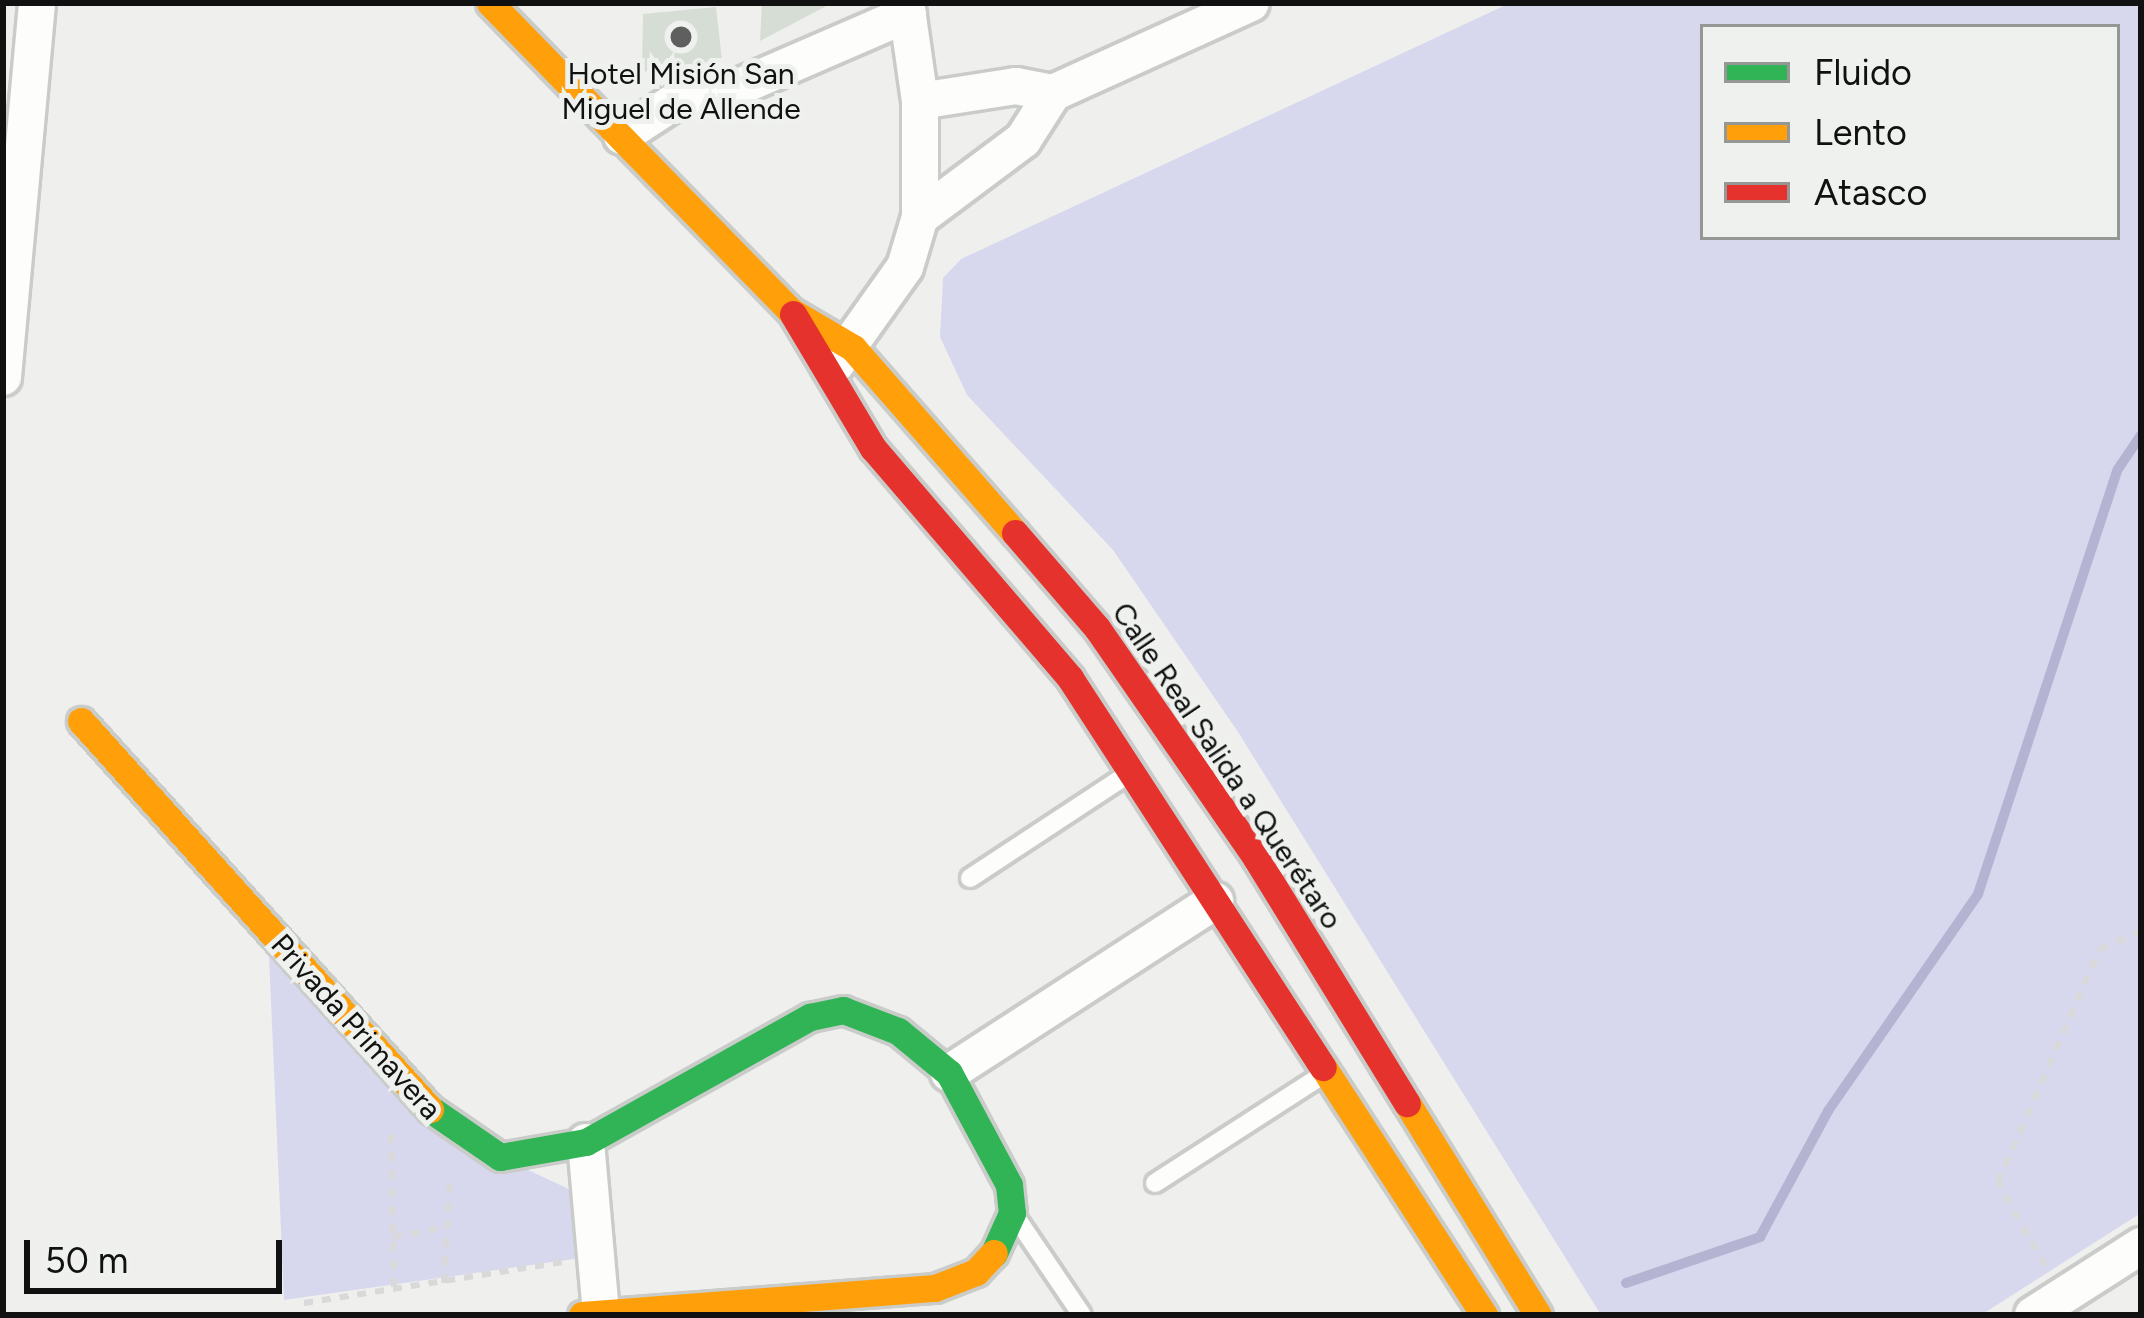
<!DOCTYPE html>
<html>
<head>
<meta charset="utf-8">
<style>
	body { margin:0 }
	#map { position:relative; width:2144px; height:1318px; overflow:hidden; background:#eff0ee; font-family:Figtree,sans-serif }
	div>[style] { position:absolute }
	.green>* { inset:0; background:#d7d8ed }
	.stream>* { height:10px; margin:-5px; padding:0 5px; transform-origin:5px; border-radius:5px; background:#b4b4d2 }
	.building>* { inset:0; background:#d6ddd5 }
	.path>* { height:6px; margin-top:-3px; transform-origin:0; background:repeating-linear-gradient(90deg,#d8d9d8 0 9px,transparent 0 18px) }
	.roads { filter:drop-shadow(3px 0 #caccca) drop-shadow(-3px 0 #caccca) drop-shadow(0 3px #caccca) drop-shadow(0 -3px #caccca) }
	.lane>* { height:18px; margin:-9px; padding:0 9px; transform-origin:9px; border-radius:9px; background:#fdfdfc }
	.street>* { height:36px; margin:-18px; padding:0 18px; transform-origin:18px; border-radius:18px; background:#fdfdfc }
	.fast>* { height:27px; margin:-13.5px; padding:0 13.5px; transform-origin:13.5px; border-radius:13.5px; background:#30b455 }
	.slow>* { height:27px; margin:-13.5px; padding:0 13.5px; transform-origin:13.5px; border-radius:13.5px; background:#ff9f0a }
	.jam>* { height:27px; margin:-13.5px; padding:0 13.5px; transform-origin:13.5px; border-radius:13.5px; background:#e5322d }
	.dots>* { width:33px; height:33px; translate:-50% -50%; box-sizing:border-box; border:6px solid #eef1ed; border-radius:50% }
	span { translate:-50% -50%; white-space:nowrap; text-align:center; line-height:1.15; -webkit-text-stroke:10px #eef1ed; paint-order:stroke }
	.poi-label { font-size:30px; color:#101110 }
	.street-label { font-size:30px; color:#101110 }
	.frame { position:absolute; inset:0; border:6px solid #101110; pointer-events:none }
	.legend { position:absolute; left:1700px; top:24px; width:420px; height:216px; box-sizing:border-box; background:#eef1ed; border:3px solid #959795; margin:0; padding:15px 21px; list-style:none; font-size:36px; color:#101110 }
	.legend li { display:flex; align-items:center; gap:24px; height:60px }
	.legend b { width:60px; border:3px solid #959795 }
	.scale { position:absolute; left:24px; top:1240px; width:258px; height:54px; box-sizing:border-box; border:6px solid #101110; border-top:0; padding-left:15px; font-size:36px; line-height:42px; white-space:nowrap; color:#101110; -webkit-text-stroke:9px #eef1ed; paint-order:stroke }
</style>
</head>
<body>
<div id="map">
	<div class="green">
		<i style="clip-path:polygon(evenodd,1510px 3px,2141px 3px,2141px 1213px,1981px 1315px,1601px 1315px,1238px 732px,1113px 550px,967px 395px,940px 337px,943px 278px,961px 259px,1510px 3px,1703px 27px,2117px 27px,2117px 237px,1703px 237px,1703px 27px)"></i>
		<i style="clip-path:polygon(269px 956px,420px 1119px,575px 1192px,581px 1258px,284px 1300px)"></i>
	</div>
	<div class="stream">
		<i style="left:1626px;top:1283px;width:142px;rotate:-18.9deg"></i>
		<i style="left:1760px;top:1237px;width:143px;rotate:-61.6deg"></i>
		<i style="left:1828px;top:1111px;width:264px;rotate:-55.3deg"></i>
		<i style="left:1978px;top:894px;width:447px;rotate:-71.8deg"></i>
		<i style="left:2118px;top:469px;width:41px;rotate:-55.9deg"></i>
	</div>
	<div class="building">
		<i style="clip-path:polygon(762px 3px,832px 3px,760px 41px)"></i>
		<i style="clip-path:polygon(716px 7px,722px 60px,642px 72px,643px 14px)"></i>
	</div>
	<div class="path">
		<i style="left:391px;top:1134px;width:154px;rotate:88.9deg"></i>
		<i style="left:393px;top:1237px;width:55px;rotate:-10.5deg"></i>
		<i style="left:2045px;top:1266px;width:96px;rotate:-119.2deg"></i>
		<i style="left:1998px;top:1182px;width:254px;rotate:-66.4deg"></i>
		<i style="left:2100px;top:949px;width:45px;rotate:-23.7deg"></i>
		<i style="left:444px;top:1283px;width:107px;rotate:-86.8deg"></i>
		<i style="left:304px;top:1303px;width:261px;rotate:-9deg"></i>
	</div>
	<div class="roads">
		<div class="lane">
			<i style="left:970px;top:878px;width:188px;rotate:-33.3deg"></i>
			<i style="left:1155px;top:1183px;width:197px;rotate:-32.8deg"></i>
			<i style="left:1019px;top:1222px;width:112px;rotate:55.9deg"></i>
		</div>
		<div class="street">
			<i style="left:920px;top:101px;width:97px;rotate:-8.9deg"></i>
			<i style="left:1016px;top:86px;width:38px;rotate:11deg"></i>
			<i style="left:622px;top:136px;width:59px;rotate:-33.1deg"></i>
			<i style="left:671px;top:104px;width:70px;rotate:-14deg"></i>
			<i style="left:739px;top:87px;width:184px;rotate:-23.4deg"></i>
			<i style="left:920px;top:217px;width:129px;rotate:-36.8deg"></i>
			<i style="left:1023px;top:140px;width:56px;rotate:-57.4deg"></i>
			<i style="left:1053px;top:93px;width:217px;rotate:-24.4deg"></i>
			<i style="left:836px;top:364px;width:119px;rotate:-54.6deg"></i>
			<i style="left:905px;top:267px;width:52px;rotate:-73.3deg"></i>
			<i style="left:920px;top:217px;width:116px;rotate:-90deg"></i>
			<i style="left:920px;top:101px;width:99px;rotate:-98.1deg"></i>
			<i style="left:3px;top:377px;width:376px;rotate:-84.8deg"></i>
			<i style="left:949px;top:1073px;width:317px;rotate:-32.9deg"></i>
			<i style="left:586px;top:1142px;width:172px;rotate:85deg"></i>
			<i style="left:2033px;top:1315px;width:128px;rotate:-32.6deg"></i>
		</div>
		<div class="fast">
			<i style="left:430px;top:1109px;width:85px;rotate:34.4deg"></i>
			<i style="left:500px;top:1157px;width:87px;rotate:-9.9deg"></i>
			<i style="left:586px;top:1142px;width:257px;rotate:-29.2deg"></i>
			<i style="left:810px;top:1017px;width:34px;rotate:-12deg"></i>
			<i style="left:843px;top:1010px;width:59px;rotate:20.9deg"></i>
			<i style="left:898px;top:1031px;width:66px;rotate:39.5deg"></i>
			<i style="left:949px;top:1073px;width:127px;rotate:61.8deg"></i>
			<i style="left:1009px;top:1185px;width:28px;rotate:84deg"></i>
			<i style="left:1012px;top:1213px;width:44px;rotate:114.2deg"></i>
		</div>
		<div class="slow">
			<i style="left:490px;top:3px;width:432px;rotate:45.7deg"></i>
			<i style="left:792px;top:312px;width:71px;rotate:30.5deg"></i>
			<i style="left:853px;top:348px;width:246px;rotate:48.8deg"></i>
			<i style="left:81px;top:721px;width:522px;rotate:48.03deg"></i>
			<i style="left:1323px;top:1067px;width:296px;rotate:57deg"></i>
			<i style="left:1407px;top:1103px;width:249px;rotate:58.3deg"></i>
			<i style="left:582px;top:1315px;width:354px;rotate:-4.4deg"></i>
			<i style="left:935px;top:1288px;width:44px;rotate:-21.3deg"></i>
			<i style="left:976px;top:1272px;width:26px;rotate:-47deg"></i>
		</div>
		<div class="jam">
			<i style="left:793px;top:314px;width:156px;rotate:59.2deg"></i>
			<i style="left:873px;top:448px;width:303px;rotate:49.4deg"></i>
			<i style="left:1070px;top:678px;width:464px;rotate:57deg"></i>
			<i style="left:1015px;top:533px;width:125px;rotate:49.2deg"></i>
			<i style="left:1097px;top:628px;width:280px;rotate:55.3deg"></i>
			<i style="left:1256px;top:858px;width:288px;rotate:58.4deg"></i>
		</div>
	</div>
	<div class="dots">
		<i style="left:681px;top:37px;background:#5e5f5e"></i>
	</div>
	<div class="poi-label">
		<span style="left:681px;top:91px">Hotel Misión San<br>Miguel de Allende</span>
	</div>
	<div class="street-label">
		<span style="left:1227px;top:766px;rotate:56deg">Calle Real Salida a Querétaro</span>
		<span style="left:356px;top:1027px;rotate:48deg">Privada Primavera</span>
	</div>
	<div class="frame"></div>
	<ul class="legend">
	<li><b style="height:15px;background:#30b455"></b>Fluido</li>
	<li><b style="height:15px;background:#ff9f0a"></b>Lento</li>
	<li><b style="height:15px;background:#e5322d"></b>Atasco</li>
	</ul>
	<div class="scale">50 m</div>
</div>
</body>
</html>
